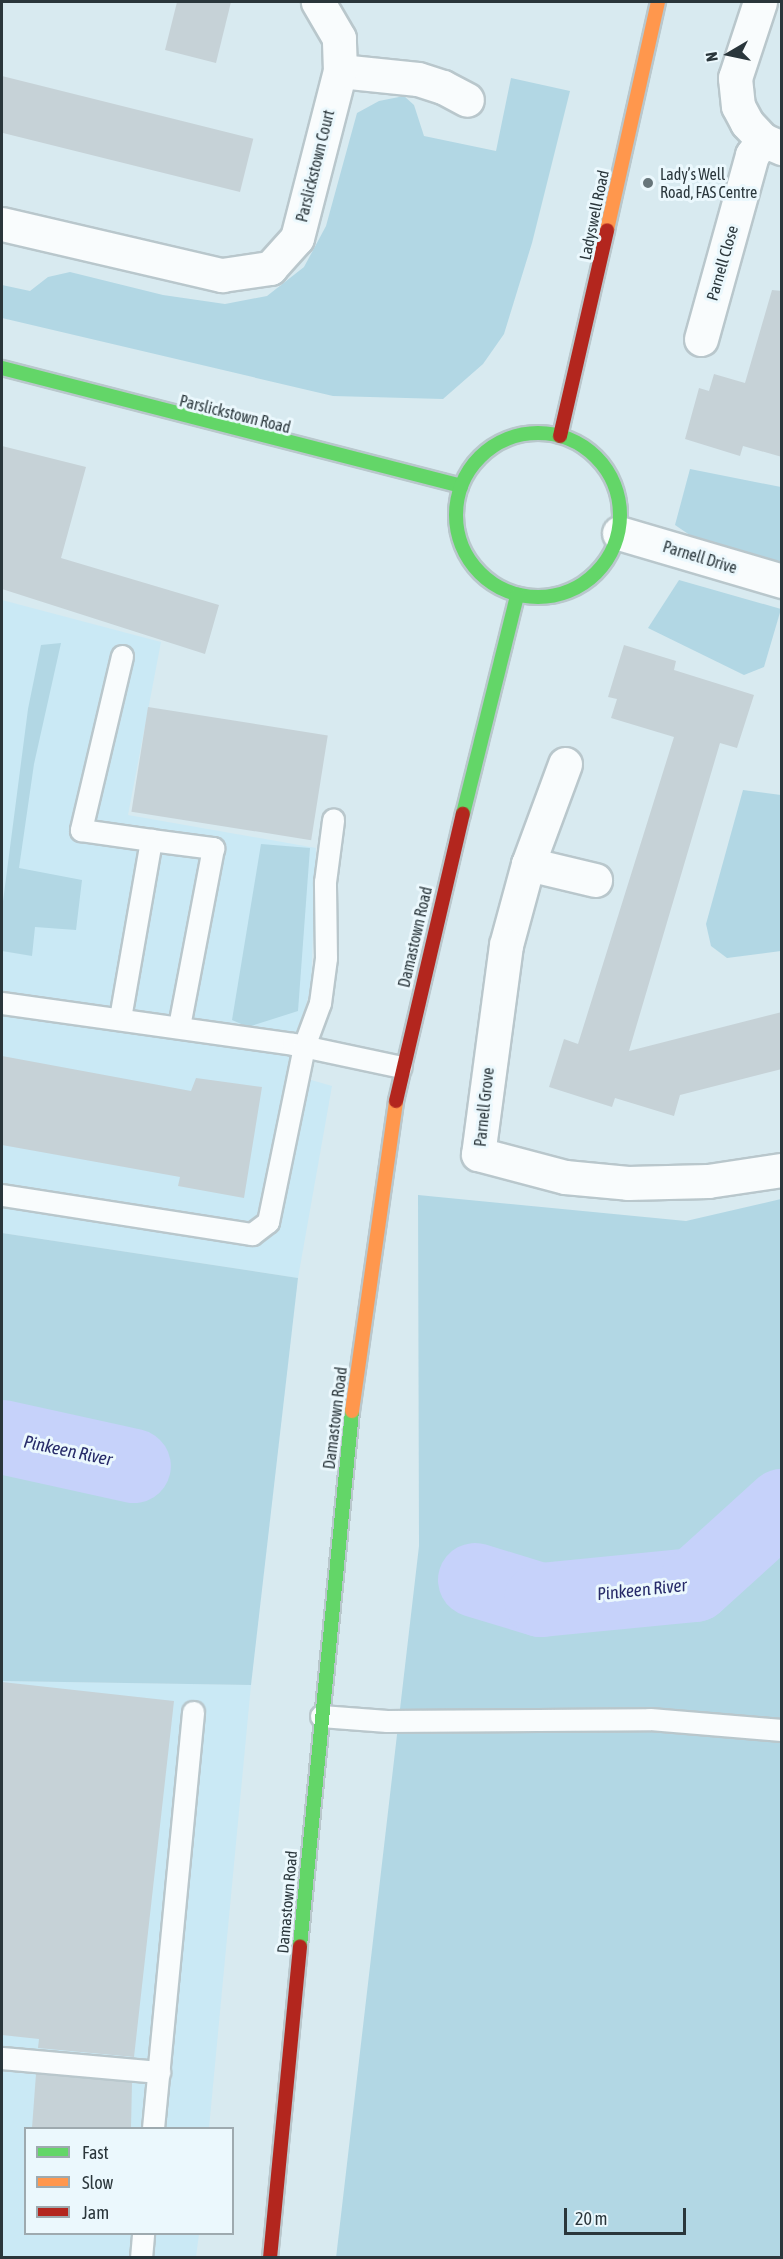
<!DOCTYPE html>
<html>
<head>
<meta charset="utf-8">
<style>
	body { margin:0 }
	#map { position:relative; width:783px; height:2259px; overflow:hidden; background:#d8eaf0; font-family:"Asap Condensed",sans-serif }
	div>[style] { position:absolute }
	.built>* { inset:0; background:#cae9f5 }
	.green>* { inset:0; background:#b2d7e4 }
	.river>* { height:74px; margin:-37px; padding:0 37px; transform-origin:37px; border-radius:37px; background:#c6d2fa }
	.building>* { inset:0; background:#c6d2d7; transform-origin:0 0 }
	.roads { filter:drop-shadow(2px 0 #b9c7cc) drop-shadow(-2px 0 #b9c7cc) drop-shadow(0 2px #b9c7cc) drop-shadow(0 -2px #b9c7cc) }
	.lane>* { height:21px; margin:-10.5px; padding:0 10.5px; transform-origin:10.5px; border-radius:10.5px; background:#f9fcfd }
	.street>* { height:33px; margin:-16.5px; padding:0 16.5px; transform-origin:16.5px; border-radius:16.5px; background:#f9fcfd }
	.fast>* { height:14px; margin:-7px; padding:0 7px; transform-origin:7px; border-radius:7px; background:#63d668 }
	.fast>.ring { margin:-7px; padding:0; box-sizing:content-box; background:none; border:14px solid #63d668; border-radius:50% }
	.slow>* { height:14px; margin:-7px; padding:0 7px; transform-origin:7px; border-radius:7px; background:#ff974d }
	.jam>* { height:14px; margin:-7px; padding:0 7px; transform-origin:7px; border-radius:7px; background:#b3261e }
	.dots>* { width:16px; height:16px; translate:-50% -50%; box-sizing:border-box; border:3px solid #ebf8fd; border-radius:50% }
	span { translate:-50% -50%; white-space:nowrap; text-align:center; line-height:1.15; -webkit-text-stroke:6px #ebf8fd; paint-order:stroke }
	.street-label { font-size:16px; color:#2a363b }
	.poi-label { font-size:16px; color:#2a363b }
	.left { translate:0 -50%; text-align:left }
	.water-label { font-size:18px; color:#272b69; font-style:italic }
	.frame { position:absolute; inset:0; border:3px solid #2a363b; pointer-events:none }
	.legend { position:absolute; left:24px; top:2127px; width:210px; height:108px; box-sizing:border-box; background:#ebf8fd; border:2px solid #9eaaaf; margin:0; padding:8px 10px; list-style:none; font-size:18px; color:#2a363b }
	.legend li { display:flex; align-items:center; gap:12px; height:30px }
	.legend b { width:30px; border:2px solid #9eaaaf }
	.north { position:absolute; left:699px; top:24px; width:60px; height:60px; -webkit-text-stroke:4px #ebf8fd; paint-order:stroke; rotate:261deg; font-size:16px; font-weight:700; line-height:24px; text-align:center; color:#2a363b }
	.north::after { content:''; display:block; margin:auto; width:21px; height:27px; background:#2a363b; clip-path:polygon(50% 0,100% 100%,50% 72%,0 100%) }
	.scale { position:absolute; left:564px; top:2208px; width:122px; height:27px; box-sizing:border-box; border:3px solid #2a363b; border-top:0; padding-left:8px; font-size:18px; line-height:21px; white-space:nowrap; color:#2a363b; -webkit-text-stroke:4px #ebf8fd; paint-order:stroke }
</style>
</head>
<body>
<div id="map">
	<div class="built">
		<i style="clip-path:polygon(2px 600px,161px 642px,128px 815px,316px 848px,311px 987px,287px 1073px,332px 1086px,298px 1278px,2px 1233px)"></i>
		<i style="clip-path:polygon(2px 1681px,251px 1685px,209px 2128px,26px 2128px,26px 2234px,199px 2234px,196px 2257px,2px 2258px)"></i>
	</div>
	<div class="green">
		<i style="clip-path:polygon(511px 78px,570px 91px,532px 243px,504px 334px,483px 364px,443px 399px,333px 396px,2px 318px,2px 285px,30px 291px,48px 277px,70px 272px,163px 295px,225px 304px,267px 296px,304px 267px,326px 226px,357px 113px,379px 101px,404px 96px,414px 105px,424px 136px,496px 151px)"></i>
		<i style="clip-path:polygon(690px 469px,781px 487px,781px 568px,703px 544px,675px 525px)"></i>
		<i style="clip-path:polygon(679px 580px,781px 609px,764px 667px,744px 675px,648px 628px)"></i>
		<i style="clip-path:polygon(61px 643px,34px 764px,19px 868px,82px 880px,76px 930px,35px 927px,32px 956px,2px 951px,2px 909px,28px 709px,41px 645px)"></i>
		<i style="clip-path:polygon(743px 790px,781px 795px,781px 951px,727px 958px,711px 946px,706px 924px)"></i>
		<i style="clip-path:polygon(261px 844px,310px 848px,298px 1011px,248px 1027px,232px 1020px)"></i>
		<i style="clip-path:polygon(418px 1195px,686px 1221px,781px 1199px,781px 2257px,336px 2258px,419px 1546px)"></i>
		<i style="clip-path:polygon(2px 1233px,298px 1278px,251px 1685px,2px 1681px)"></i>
	</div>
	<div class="river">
		<i style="left:2px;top:1437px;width:135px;rotate:12.4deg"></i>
		<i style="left:475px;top:1580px;width:69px;rotate:16.9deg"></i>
		<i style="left:541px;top:1600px;width:155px;rotate:-5.6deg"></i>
		<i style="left:695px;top:1585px;width:118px;rotate:-42.2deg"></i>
	</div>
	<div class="building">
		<i style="clip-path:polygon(177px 2px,231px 2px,216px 63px,165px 50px)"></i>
		<i style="left:2px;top:76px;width:259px;height:55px;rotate:14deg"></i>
		<i style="clip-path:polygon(772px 290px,782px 291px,782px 457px,743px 446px,740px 456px,685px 439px,699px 388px,709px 391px,714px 374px,745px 383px)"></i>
		<i style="clip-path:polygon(2px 446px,86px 467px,61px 558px,219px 605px,205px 654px,2px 589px)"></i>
		<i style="clip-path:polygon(624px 645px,676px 661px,674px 670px,754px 695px,737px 748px,720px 743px,629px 1051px,782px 1012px,782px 1069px,680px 1095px,674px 1116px,615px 1098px,612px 1107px,549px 1087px,564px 1039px,578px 1044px,674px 737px,611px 718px,617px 699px,608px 697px)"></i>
		<i style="left:148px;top:707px;width:182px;height:106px;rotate:9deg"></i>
		<i style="clip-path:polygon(2px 1056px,191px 1091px,196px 1078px,262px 1087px,244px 1198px,178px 1186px,180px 1177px,2px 1145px)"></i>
		<i style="clip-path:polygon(2px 1682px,174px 1701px,134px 2057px,38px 2048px,39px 2039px,2px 2035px)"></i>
		<i style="clip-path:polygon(36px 2074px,132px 2082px,131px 2128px,32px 2128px)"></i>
	</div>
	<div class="roads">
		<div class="lane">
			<i style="left:122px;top:656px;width:179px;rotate:103.3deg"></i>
			<i style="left:81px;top:830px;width:71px;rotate:8.1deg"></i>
			<i style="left:2px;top:1003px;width:294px;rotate:8deg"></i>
			<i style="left:293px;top:1044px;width:110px;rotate:12deg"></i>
			<i style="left:120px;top:1018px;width:181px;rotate:-80.1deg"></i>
			<i style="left:151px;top:840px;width:63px;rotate:7.4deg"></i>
			<i style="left:213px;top:848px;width:182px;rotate:100.8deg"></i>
			<i style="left:2px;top:1195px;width:253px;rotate:8.9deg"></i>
			<i style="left:252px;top:1234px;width:20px;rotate:-37deg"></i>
			<i style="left:268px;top:1222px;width:180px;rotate:-78.4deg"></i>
			<i style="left:304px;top:1046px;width:46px;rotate:-69.6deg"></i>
			<i style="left:320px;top:1003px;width:45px;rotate:-82.4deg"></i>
			<i style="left:326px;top:958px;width:76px;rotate:-90.8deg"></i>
			<i style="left:325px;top:882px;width:63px;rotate:-82.6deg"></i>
			<i style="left:321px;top:1716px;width:66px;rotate:4.3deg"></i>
			<i style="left:387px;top:1721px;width:263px;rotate:-0.4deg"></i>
			<i style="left:650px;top:1719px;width:132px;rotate:4.8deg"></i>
			<i style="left:2px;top:2058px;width:158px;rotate:5.1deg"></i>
			<i style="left:153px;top:2128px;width:418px;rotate:-84.5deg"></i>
			<i style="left:141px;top:2258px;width:24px;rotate:-85deg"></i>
		</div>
		<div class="street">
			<i style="left:760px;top:2px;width:80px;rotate:108.2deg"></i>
			<i style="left:735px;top:78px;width:28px;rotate:84deg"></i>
			<i style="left:738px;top:106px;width:19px;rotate:62deg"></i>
			<i style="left:747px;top:123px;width:23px;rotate:47deg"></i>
			<i style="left:763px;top:140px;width:21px;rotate:23deg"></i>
			<i style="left:340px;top:71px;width:78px;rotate:5.9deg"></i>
			<i style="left:418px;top:79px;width:26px;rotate:18deg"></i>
			<i style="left:443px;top:87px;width:27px;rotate:28deg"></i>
			<i style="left:2px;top:224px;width:226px;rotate:13.1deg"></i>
			<i style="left:222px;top:275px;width:49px;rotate:-8.3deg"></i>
			<i style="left:270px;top:268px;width:40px;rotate:-48deg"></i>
			<i style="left:297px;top:238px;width:172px;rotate:-75.6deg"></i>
			<i style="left:340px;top:71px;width:33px;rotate:-92deg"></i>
			<i style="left:339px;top:38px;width:42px;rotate:-120.3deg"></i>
			<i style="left:701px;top:339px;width:191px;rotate:-74.5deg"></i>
			<i style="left:752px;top:155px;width:19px;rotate:-54deg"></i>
			<i style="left:619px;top:533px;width:170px;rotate:16.4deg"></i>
			<i style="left:565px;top:764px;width:107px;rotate:110.3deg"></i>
			<i style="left:528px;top:864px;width:84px;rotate:105.2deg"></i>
			<i style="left:506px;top:945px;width:211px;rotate:97.6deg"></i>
			<i style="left:478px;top:1154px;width:90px;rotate:14.8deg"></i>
			<i style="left:565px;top:1177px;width:63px;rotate:5.4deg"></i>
			<i style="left:628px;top:1183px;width:80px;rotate:-1.4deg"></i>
			<i style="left:708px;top:1181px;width:75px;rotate:-8.5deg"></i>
			<i style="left:528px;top:864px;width:69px;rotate:13.4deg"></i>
		</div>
		<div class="fast">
			<i style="left:2px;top:368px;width:474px;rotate:14.4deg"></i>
			<i class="ring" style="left:456px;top:433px;width:150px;height:150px"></i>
			<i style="left:463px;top:814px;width:226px;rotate:-76.1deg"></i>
			<i style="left:300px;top:1946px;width:538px;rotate:-84.45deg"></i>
		</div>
		<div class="slow">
			<i style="left:607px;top:230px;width:234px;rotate:-77.4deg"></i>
			<i style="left:352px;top:1411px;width:313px;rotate:-81.9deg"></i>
		</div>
		<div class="jam">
			<i style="left:560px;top:436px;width:211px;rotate:-77.1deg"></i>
			<i style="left:396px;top:1101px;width:295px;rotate:-76.9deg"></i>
			<i style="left:270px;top:2258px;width:313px;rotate:-84.5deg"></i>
		</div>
	</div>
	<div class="dots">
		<i style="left:648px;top:183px;background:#67757a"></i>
	</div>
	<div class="street-label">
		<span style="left:315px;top:166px;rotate:-76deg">Parslickstown Court</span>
		<span style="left:594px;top:215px;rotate:-78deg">Ladyswell Road</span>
		<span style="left:722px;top:263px;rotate:-74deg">Parnell Close</span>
		<span style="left:235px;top:414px;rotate:14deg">Parslickstown Road</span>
		<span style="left:700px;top:557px;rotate:17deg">Parnell Drive</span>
		<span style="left:415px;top:937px;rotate:-77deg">Damastown Road</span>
		<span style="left:484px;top:1107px;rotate:-84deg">Parnell Grove</span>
		<span style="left:335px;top:1418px;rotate:-83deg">Damastown Road</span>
		<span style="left:287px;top:1902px;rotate:-85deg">Damastown Road</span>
	</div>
	<div class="poi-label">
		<span class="left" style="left:660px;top:183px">Lady’s Well<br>Road, FAS Centre</span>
	</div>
	<div class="water-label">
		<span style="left:68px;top:1451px;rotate:12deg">Pinkeen River</span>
		<span style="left:642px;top:1590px;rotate:-6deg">Pinkeen River</span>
	</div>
	<div class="frame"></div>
	<ul class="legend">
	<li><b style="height:8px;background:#63d668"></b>Fast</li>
	<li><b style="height:8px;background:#ff974d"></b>Slow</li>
	<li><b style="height:8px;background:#b3261e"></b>Jam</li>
	</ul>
	<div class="north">N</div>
	<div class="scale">20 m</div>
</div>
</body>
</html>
